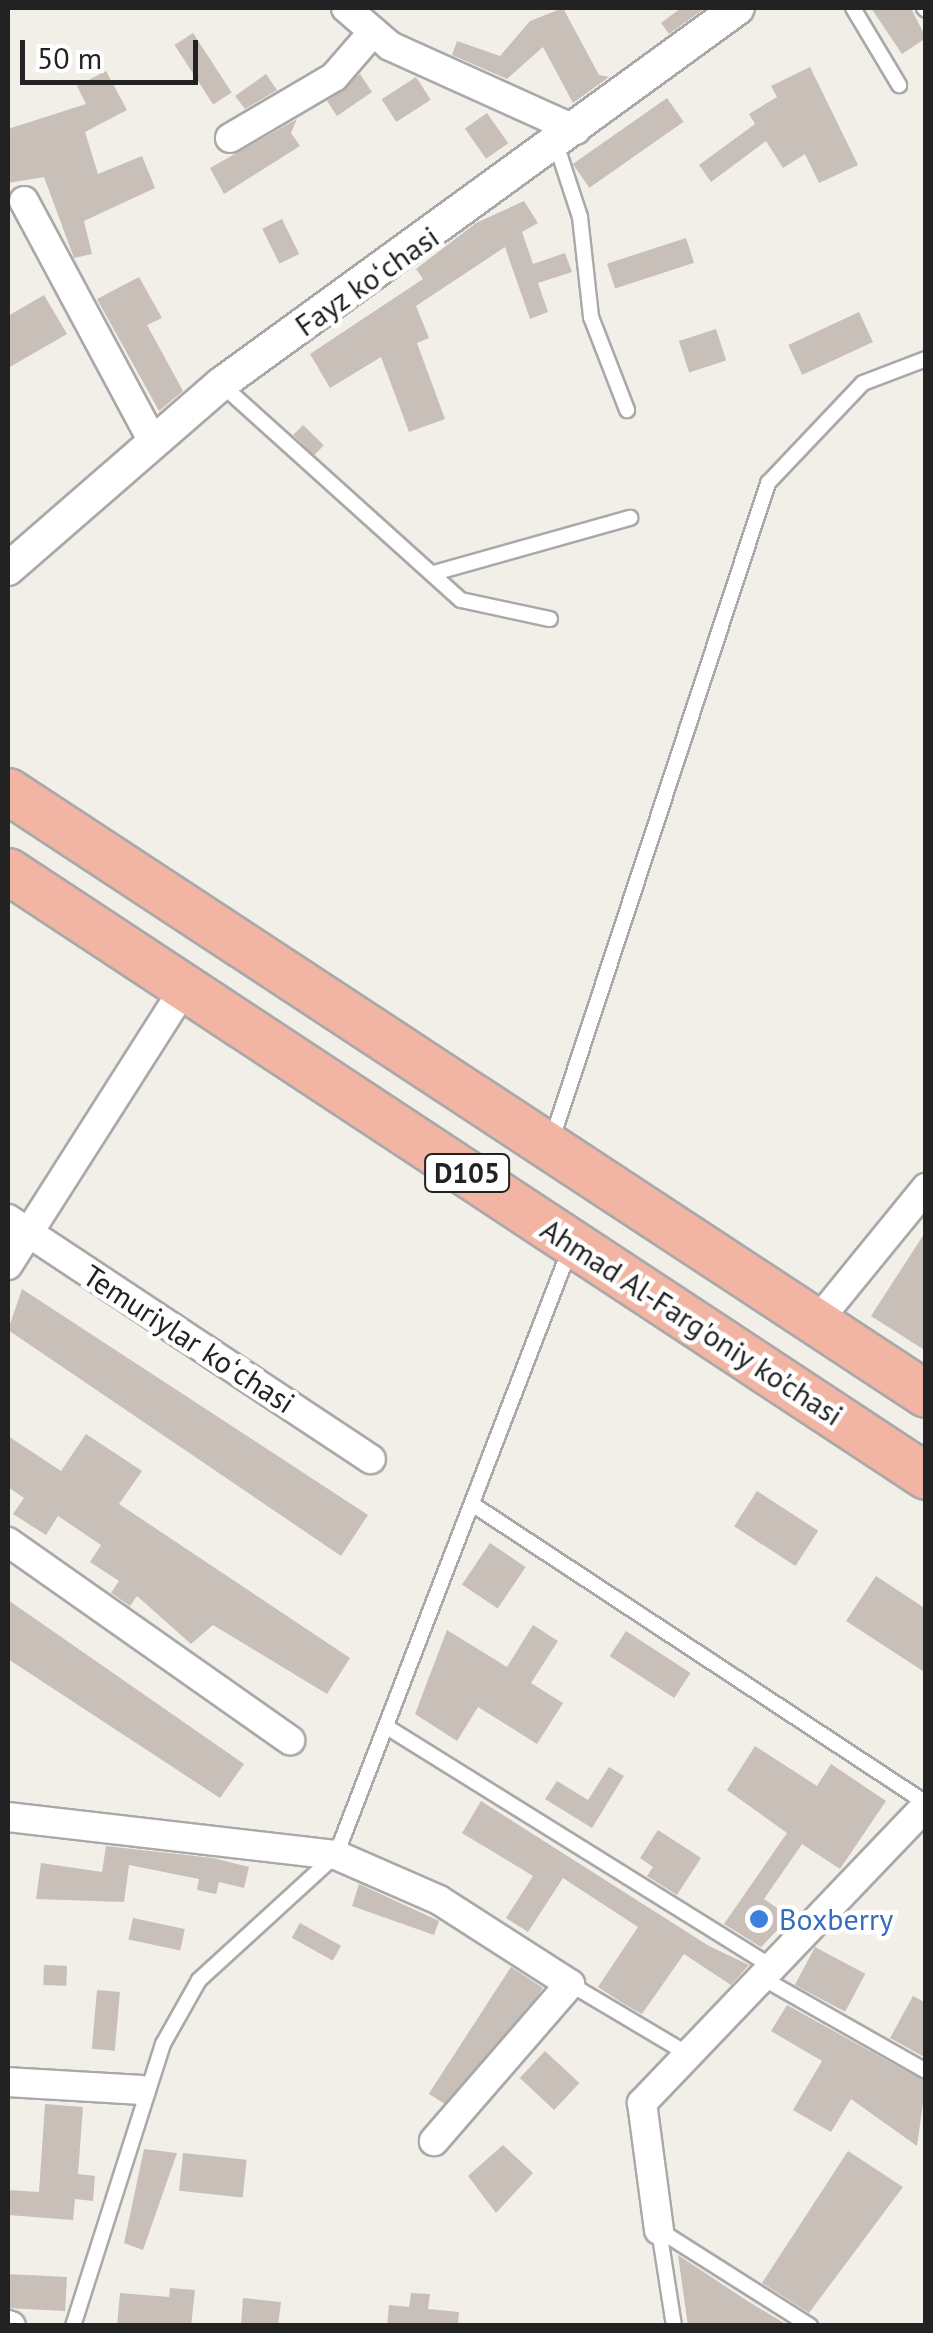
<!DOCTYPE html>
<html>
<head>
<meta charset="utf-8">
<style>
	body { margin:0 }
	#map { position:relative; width:933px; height:2333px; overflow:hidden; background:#f2efe9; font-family:"PT Sans",sans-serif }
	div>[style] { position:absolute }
	.building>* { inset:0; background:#c7bfb8; transform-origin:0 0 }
	.roads { filter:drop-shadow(2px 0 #a9a9a9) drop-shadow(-2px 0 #a9a9a9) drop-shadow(0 2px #a9a9a9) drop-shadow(0 -2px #a9a9a9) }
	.service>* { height:14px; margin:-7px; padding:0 7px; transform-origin:7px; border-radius:7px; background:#fff }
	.minor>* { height:28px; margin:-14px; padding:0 14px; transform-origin:14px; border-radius:14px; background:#fff }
	.tertiary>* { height:32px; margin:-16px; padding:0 16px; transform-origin:16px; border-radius:16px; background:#fff }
	.trunk>* { height:45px; margin:-22.5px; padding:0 22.5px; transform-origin:22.5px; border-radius:22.5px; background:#f2b4a3 }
	.dots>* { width:28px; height:28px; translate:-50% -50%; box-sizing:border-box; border:5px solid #fff; border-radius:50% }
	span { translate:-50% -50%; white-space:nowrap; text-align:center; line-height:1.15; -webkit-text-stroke:9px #fff; paint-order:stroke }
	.shield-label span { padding:2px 8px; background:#fff; border:2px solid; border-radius:8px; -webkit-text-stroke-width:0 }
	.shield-label { font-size:28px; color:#222; font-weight:700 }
	.street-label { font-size:30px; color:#222 }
	.shop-label { font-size:30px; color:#366cbe }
	.left { translate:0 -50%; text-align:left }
	.frame { position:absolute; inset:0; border:10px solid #222; pointer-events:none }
	.scale { position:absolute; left:20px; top:40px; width:178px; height:45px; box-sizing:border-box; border:5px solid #222; border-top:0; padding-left:12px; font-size:30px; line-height:35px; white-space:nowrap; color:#222; -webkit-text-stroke:8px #fff; paint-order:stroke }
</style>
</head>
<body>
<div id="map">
	<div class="building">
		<i style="clip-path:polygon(563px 8px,599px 75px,609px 77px,573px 103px,543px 47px,507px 79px,452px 55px,457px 41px,500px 56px,530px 21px)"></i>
		<i style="clip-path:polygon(681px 8px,705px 8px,669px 34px,661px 23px)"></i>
		<i style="clip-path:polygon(871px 8px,911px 8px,926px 38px,902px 54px)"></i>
		<i style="left:193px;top:33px;width:71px;height:22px;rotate:57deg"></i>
		<i style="clip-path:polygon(810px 67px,858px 165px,819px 183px,805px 154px,783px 168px,766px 141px,711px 182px,699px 165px,755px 124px,749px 114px,777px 97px,771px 86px)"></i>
		<i style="clip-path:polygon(106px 71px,127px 110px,85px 132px,98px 174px,142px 156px,155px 188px,84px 221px,92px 254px,74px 258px,44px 177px,8px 183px,8px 129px,86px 104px,77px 86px)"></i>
		<i style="clip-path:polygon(266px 74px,277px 90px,245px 109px,235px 96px)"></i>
		<i style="clip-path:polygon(360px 74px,372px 92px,337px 116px,327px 101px)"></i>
		<i style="left:416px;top:77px;width:27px;height:41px;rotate:57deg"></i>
		<i style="left:667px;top:98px;width:29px;height:115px;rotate:55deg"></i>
		<i style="left:487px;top:113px;width:37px;height:27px;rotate:55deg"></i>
		<i style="clip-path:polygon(297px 119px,291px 133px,300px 146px,224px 194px,210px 168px)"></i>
		<i style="clip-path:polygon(524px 201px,538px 223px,522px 232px,533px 264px,565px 253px,572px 272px,538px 283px,548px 312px,530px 319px,505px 247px,416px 306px,429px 338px,417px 343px,445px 419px,409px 432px,381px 357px,330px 388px,310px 354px,423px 279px,416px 269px,476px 223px)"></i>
		<i style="left:282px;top:219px;width:39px;height:22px;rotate:64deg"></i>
		<i style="left:686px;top:238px;width:26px;height:83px;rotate:72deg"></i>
		<i style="clip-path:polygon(139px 277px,162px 318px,147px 325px,183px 391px,159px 411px,97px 299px)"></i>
		<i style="clip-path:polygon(44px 295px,67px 334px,8px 368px,8px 316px)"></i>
		<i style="left:859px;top:312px;width:33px;height:78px;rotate:65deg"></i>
		<i style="left:716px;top:329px;width:33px;height:39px;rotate:72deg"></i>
		<i style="left:303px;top:425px;width:29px;height:14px;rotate:44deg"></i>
		<i style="clip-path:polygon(926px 1231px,926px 1351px,871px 1316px)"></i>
		<i style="clip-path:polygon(22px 1289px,368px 1515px,341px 1556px,8px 1330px)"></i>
		<i style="clip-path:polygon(86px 1434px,142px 1471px,119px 1504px,350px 1658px,327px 1694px,213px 1625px,191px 1644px,137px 1596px,130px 1606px,111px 1593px,119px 1581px,90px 1562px,101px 1545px,58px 1516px,46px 1535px,13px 1514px,24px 1498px,8px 1487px,8px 1436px,61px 1471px)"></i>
		<i style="left:757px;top:1491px;width:73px;height:42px;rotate:33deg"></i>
		<i style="left:490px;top:1543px;width:43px;height:50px;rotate:34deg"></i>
		<i style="clip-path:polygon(876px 1576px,926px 1609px,926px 1673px,846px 1621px)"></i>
		<i style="clip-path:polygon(8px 1600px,244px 1764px,220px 1798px,8px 1659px)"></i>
		<i style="clip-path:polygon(533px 1625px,558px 1641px,531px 1683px,563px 1703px,537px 1744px,478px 1707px,457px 1741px,415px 1714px,447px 1630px,507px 1667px)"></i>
		<i style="left:626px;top:1631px;width:77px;height:30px;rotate:33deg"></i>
		<i style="clip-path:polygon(755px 1746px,817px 1786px,831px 1764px,886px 1801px,840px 1869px,802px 1844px,764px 1899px,790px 1917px,761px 1947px,724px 1924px,787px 1833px,727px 1790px)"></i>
		<i style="clip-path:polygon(609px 1767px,624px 1776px,592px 1828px,545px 1799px,557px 1781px,588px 1800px)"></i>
		<i style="clip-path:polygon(481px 1801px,709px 1946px,749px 1965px,731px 1985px,684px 1954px,642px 2014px,624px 2004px,598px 1987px,638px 1927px,563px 1878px,528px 1932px,506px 1918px,533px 1876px,462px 1833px)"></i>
		<i style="clip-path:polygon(658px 1830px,701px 1858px,677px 1895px,647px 1876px,653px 1867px,640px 1858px)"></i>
		<i style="clip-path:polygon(106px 1846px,213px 1858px,249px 1867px,244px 1888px,219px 1882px,216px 1894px,197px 1890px,199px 1879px,129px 1865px,124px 1902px,36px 1899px,41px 1863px,102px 1872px)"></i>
		<i style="clip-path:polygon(359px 1884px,439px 1921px,434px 1935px,352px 1906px)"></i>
		<i style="left:133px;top:1918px;width:53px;height:22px;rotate:12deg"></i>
		<i style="left:300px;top:1923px;width:47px;height:17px;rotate:29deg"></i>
		<i style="left:815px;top:1947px;width:57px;height:43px;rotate:28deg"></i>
		<i style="left:44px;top:1965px;width:23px;height:20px;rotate:2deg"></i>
		<i style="left:511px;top:1967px;width:38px;height:151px;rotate:33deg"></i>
		<i style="left:97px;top:1990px;width:23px;height:59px;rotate:5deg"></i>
		<i style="clip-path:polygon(913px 1996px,926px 2003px,926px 2058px,890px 2038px)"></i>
		<i style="clip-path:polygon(787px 2005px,926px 2082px,917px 2146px,851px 2099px,831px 2132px,793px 2110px,822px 2061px,771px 2031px)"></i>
		<i style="left:545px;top:2051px;width:47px;height:37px;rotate:43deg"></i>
		<i style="clip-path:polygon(45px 2104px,83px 2107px,78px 2174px,95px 2176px,93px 2201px,75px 2199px,73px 2220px,8px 2215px,8px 2190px,39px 2192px)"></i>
		<i style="clip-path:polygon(503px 2145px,533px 2173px,496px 2213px,468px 2176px)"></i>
		<i style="clip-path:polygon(144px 2149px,177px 2153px,143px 2250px,124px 2243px)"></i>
		<i style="clip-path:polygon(848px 2151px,903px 2187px,809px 2313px,762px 2283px)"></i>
		<i style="left:183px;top:2153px;width:64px;height:38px;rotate:6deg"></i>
		<i style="clip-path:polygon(678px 2255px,749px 2302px,789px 2326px,688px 2326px)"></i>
		<i style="left:8px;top:2274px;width:59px;height:34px;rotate:3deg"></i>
		<i style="clip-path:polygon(170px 2288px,195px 2290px,191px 2326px,117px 2326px,120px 2293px,169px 2297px)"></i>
		<i style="clip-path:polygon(411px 2293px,430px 2294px,428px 2309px,459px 2312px,458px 2326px,387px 2326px,389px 2305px,409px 2307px)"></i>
		<i style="clip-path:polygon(243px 2298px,281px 2302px,278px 2326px,241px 2326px)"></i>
	</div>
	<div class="roads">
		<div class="service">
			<i style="left:853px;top:8px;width:90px;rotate:59.1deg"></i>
			<i style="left:924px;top:8px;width:3px;rotate:45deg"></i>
			<i style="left:557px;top:147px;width:74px;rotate:71.8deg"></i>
			<i style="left:580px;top:217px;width:101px;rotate:83.7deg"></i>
			<i style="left:591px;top:317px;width:100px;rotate:68.8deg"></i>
			<i style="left:222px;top:385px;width:321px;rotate:42deg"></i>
			<i style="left:461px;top:600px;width:91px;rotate:12.1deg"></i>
			<i style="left:434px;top:573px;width:204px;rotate:-15.7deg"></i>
			<i style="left:552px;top:1139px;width:691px;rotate:-71.77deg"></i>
			<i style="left:768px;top:483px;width:138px;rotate:-46.5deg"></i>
			<i style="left:863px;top:383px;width:67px;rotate:-20.9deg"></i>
			<i style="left:475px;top:1506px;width:540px;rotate:33.37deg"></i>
			<i style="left:390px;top:1729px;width:455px;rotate:31.9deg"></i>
			<i style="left:764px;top:1979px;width:186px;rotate:29.6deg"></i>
			<i style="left:570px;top:1984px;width:137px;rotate:30.7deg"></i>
			<i style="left:659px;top:2230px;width:179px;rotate:32.4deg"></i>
			<i style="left:659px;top:2230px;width:97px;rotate:81.1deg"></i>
			<i style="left:73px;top:2326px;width:296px;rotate:-72.3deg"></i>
			<i style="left:163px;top:2044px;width:73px;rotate:-60.6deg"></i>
			<i style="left:199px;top:1980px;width:185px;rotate:-42.4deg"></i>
			<i style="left:336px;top:1855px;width:650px;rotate:-68.89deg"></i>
		</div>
		<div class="minor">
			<i style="left:346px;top:8px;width:58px;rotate:40.8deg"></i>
			<i style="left:390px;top:46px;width:204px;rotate:24.3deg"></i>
			<i style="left:230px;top:138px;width:121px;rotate:-30.4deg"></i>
			<i style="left:334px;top:77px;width:60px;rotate:-49.1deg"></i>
			<i style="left:24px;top:201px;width:271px;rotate:61.8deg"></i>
			<i style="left:8px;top:1219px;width:435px;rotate:33.5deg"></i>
			<i style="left:8px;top:1265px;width:330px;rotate:-57.5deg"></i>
			<i style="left:815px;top:1324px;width:176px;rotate:-50.8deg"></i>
			<i style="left:8px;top:1542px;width:345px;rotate:35.1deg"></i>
			<i style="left:8px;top:1817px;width:330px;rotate:6.6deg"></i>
			<i style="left:336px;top:1855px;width:112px;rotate:23.6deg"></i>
			<i style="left:439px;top:1900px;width:156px;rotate:32.7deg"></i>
			<i style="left:570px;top:1984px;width:208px;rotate:130.9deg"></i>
			<i style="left:8px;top:2082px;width:133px;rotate:3.4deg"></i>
			<i style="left:659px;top:2230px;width:128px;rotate:-97.6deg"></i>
			<i style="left:642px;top:2103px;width:411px;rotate:-46.3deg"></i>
			<i style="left:8px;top:2325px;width:3px;rotate:18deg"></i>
		</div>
		<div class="tertiary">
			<i style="left:8px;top:569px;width:282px;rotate:-41deg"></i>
			<i style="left:221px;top:384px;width:639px;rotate:-36.03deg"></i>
		</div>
		<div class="trunk">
			<i style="left:8px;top:791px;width:1098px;rotate:33.3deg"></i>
			<i style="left:8px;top:871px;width:1099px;rotate:33.39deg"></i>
		</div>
	</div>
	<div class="dots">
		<i style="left:759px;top:1919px;background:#3f7fe0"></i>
	</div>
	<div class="shield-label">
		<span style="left:467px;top:1173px">D105</span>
	</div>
	<div class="street-label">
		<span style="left:367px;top:281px;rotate:-35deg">Fayz koʻchasi</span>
		<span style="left:692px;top:1322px;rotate:33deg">Ahmad Al-Farg'oniy ko'chasi</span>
		<span style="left:189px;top:1339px;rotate:33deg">Temuriylar koʻchasi</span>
	</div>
	<div class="shop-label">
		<span class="left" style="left:779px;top:1919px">Boxberry</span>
	</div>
	<div class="frame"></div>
	<div class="scale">50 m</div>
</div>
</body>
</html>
